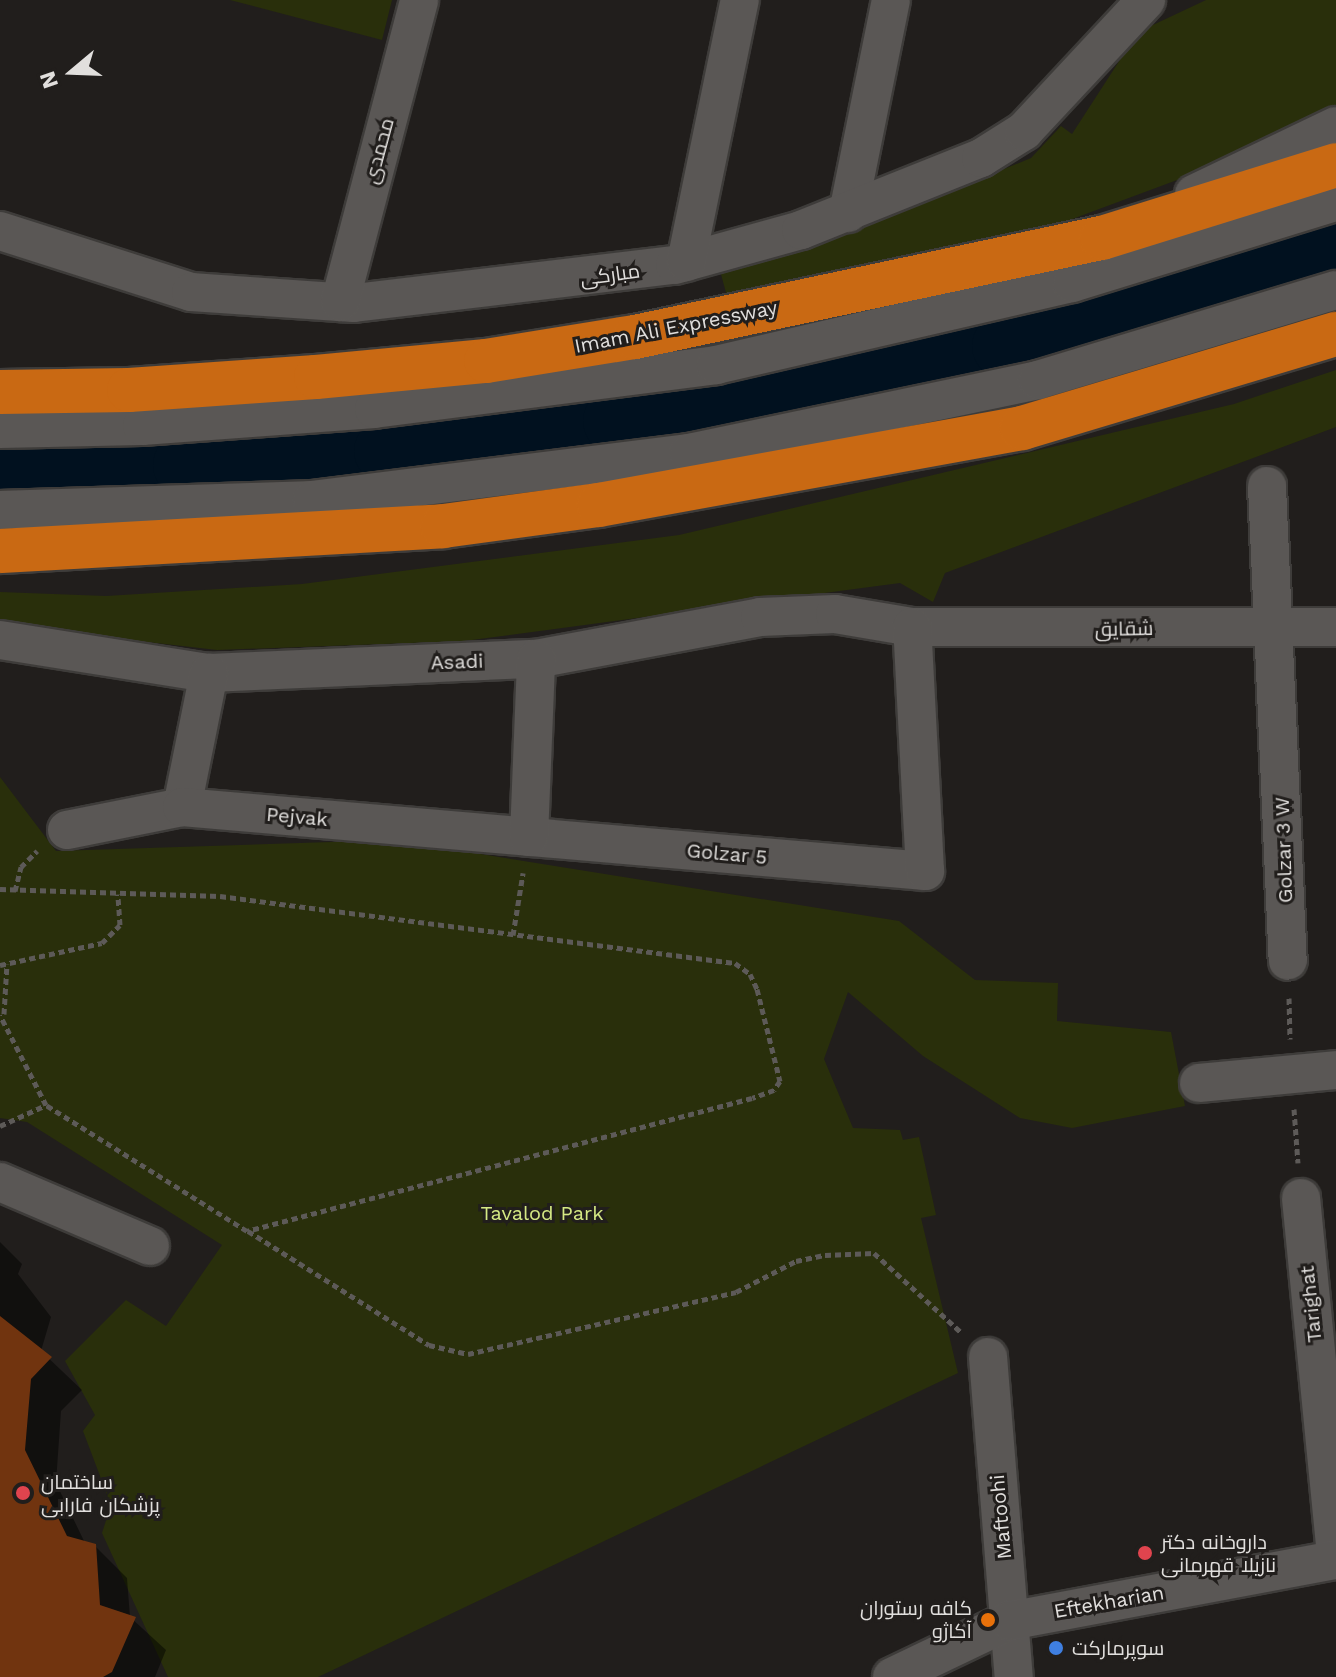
<!DOCTYPE html>
<html>
<head>
<meta charset="utf-8">
<style>
	body { margin:0 }
	#map { position:relative; width:1336px; height:1677px; overflow:hidden; background:#211e1c; font-family:"Work Sans",Cairo,sans-serif }
	div>[style] { position:absolute }
	.green>* { inset:0; background:#292f0b }
	.shadow>* { inset:0; background:#0007 }
	.river>* { height:66px; margin:-33px; padding:0 33px; transform-origin:33px; border-radius:33px; background:#01111f }
	.building>* { inset:0; background:#71340f }
	.path>* { height:5px; margin-top:-2.5px; transform-origin:0; background:repeating-linear-gradient(90deg,#5d5a58 0 6px,transparent 0 10px) }
	.roads { filter:drop-shadow(2px 0 #3e3c3a) drop-shadow(-2px 0 #3e3c3a) drop-shadow(0 2px #3e3c3a) drop-shadow(0 -2px #3e3c3a) }
	.minor>* { height:38px; margin:-19px; padding:0 19px; transform-origin:19px; border-radius:19px; background:#5a5755 }
	.highway>* { height:44px; margin:-22px; padding:0 22px; transform-origin:22px; border-radius:22px; background:#c96913 }
	.dots>* { width:22px; height:22px; translate:-50% -50%; box-sizing:border-box; border:4px solid #211e1c; border-radius:50% }
	span { translate:-50% -50%; white-space:nowrap; text-align:center; line-height:1.15; -webkit-text-stroke:6px #211e1c; paint-order:stroke }
	.street-label { font-size:20px; color:#e1dfdd }
	.park-label { font-size:20px; color:#d5e984 }
	.poi-label { font-size:20px; color:#e1dfdd }
	.left { translate:0 -50%; text-align:left }
	.right { translate:-100% -50%; text-align:right }
	.north { position:absolute; left:32px; top:32px; width:80px; height:80px; -webkit-text-stroke:6px #211e1c; paint-order:stroke; rotate:251deg; font-size:22px; font-weight:700; line-height:32px; text-align:center; color:#e1dfdd }
	.north::after { content:''; display:block; margin:auto; width:28px; height:36px; background:#e1dfdd; clip-path:polygon(50% 0,100% 100%,50% 72%,0 100%) }
</style>
</head>
<body>
<div id="map">
	<div class="green">
		<i style="clip-path:polygon(230px 0,392px 0,382px 40px)"></i>
		<i style="clip-path:polygon(1206px 0,1336px 0,1336px 110px,1204px 170px,1067px 221px,728px 300px,719px 267px,853px 231px,1031px 158px,1061px 126px,1072px 134px,1138px 32px)"></i>
		<i style="clip-path:polygon(1336px 370px,1336px 427px,945px 573px,933px 602px,900px 583px,464px 641px,217px 650px,0 625px,0 592px,106px 596px,302px 584px,679px 535px,1234px 404px)"></i>
		<i style="clip-path:polygon(0 777px,56px 851px,393px 840px,899px 921px,975px 980px,1058px 983px,1057px 1021px,1171px 1032px,1185px 1106px,1072px 1128px,1020px 1118px,923px 1056px,848px 992px,824px 1059px,853px 1128px,900px 1130px,903px 1140px,919px 1137px,936px 1215px,921px 1218px,958px 1373px,318px 1677px,168px 1677px,102px 1533px,111px 1505px,83px 1431px,95px 1415px,65px 1361px,126px 1300px,166px 1326px,222px 1245px,27px 1122px,0 1118px)"></i>
	</div>
	<div class="shadow">
		<i style="clip-path:polygon(0 1242px,22px 1264px,18px 1274px,51px 1317px,41px 1351px,82px 1390px,61px 1411px,56px 1483px,85px 1543px,95px 1546px,127px 1578px,130px 1617px,166px 1650px,155px 1677px,0 1677px)"></i>
	</div>
	<div class="river">
		<i style="left:0;top:469px;width:186px;rotate:-1.2deg"></i>
		<i style="left:186px;top:465px;width:201px;rotate:-4deg"></i>
		<i style="left:387px;top:451px;width:231px;rotate:-7.5deg"></i>
		<i style="left:616px;top:421px;width:396px;rotate:-10.9deg"></i>
		<i style="left:1005px;top:346px;width:345px;rotate:-16.2deg"></i>
	</div>
	<div class="building">
		<i style="clip-path:polygon(0 1316px,52px 1357px,31px 1379px,25px 1450px,67px 1536px,96px 1544px,100px 1605px,136px 1617px,112px 1672px,103px 1677px,0 1677px)"></i>
	</div>
	<div class="path">
		<i style="left:0;top:889px;width:220px;rotate:1.8deg"></i>
		<i style="left:220px;top:896px;width:519px;rotate:7.41deg"></i>
		<i style="left:735px;top:963px;width:19px;rotate:36deg"></i>
		<i style="left:750px;top:974px;width:17px;rotate:65deg"></i>
		<i style="left:757px;top:989px;width:95px;rotate:76deg"></i>
		<i style="left:780px;top:1081px;width:11px;rotate:124deg"></i>
		<i style="left:774px;top:1090px;width:23px;rotate:160deg"></i>
		<i style="left:752px;top:1098px;width:522px;rotate:165.25deg"></i>
		<i style="left:247px;top:1231px;width:237px;rotate:-147.9deg"></i>
		<i style="left:46px;top:1105px;width:101px;rotate:-117.1deg"></i>
		<i style="left:15px;top:891px;width:25px;rotate:-76deg"></i>
		<i style="left:21px;top:867px;width:23px;rotate:-45deg"></i>
		<i style="left:513px;top:935px;width:63px;rotate:-80.8deg"></i>
		<i style="left:0;top:965px;width:104px;rotate:-12.2deg"></i>
		<i style="left:102px;top:943px;width:25px;rotate:-45deg"></i>
		<i style="left:120px;top:925px;width:31px;rotate:-94deg"></i>
		<i style="left:1289px;top:998px;width:41px;rotate:88.6deg"></i>
		<i style="left:4px;top:1014px;width:50px;rotate:-86.6deg"></i>
		<i style="left:1294px;top:1109px;width:54px;rotate:85.8deg"></i>
		<i style="left:0;top:1126px;width:51px;rotate:-24.5deg"></i>
		<i style="left:248px;top:1231px;width:214px;rotate:32.2deg"></i>
		<i style="left:429px;top:1345px;width:40px;rotate:13deg"></i>
		<i style="left:468px;top:1354px;width:275px;rotate:-13deg"></i>
		<i style="left:736px;top:1292px;width:68px;rotate:-27.3deg"></i>
		<i style="left:796px;top:1261px;width:30px;rotate:-12deg"></i>
		<i style="left:825px;top:1255px;width:49px;rotate:-2.3deg"></i>
		<i style="left:874px;top:1253px;width:119px;rotate:42.3deg"></i>
	</div>
	<div class="roads">
		<div class="minor">
			<i style="left:1194px;top:194px;width:157px;rotate:-25.6deg"></i>
			<i style="left:848px;top:213px;width:217px;rotate:-78.6deg"></i>
			<i style="left:0;top:231px;width:201px;rotate:17.7deg"></i>
			<i style="left:191px;top:292px;width:163px;rotate:3.9deg"></i>
			<i style="left:354px;top:303px;width:323px;rotate:-6.8deg"></i>
			<i style="left:675px;top:265px;width:131px;rotate:-15.5deg"></i>
			<i style="left:801px;top:230px;width:194px;rotate:-21.8deg"></i>
			<i style="left:981px;top:158px;width:51px;rotate:-32.1deg"></i>
			<i style="left:1024px;top:131px;width:179px;rotate:-47deg"></i>
			<i style="left:686px;top:262px;width:268px;rotate:-78.4deg"></i>
			<i style="left:340px;top:302px;width:312px;rotate:-75.3deg"></i>
			<i style="left:0;top:429px;width:142px;rotate:-1.2deg"></i>
			<i style="left:142px;top:426px;width:233px;rotate:-4.2deg"></i>
			<i style="left:374px;top:409px;width:345px;rotate:-7.3deg"></i>
			<i style="left:716px;top:365px;width:365px;rotate:-13deg"></i>
			<i style="left:1072px;top:283px;width:276px;rotate:-17.1deg"></i>
			<i style="left:1267px;top:486px;width:475px;rotate:87.5deg"></i>
			<i style="left:0;top:510px;width:312px;rotate:-1.8deg"></i>
			<i style="left:312px;top:500px;width:380px;rotate:-7.1deg"></i>
			<i style="left:689px;top:453px;width:357px;rotate:-11.8deg"></i>
			<i style="left:1038px;top:380px;width:311px;rotate:-16.8deg"></i>
			<i style="left:0;top:640px;width:212px;rotate:9deg"></i>
			<i style="left:209px;top:673px;width:327px;rotate:-2.5deg"></i>
			<i style="left:536px;top:659px;width:228px;rotate:-10.6deg"></i>
			<i style="left:760px;top:617px;width:75px;rotate:-2.3deg"></i>
			<i style="left:835px;top:614px;width:78px;rotate:9.6deg"></i>
			<i style="left:912px;top:627px;width:424px"></i>
			<i style="left:182px;top:807px;width:137px;rotate:-78.6deg"></i>
			<i style="left:67px;top:830px;width:117px;rotate:-11.3deg"></i>
			<i style="left:182px;top:807px;width:746px;rotate:4.92deg"></i>
			<i style="left:925px;top:871px;width:244px;rotate:-93deg"></i>
			<i style="left:529px;top:837px;width:178px;rotate:-87.7deg"></i>
			<i style="left:1199px;top:1083px;width:138px;rotate:-5.4deg"></i>
			<i style="left:0;top:1182px;width:163px;rotate:23.1deg"></i>
			<i style="left:1301px;top:1198px;width:357px;rotate:84.4deg"></i>
			<i style="left:988px;top:1357px;width:321px;rotate:85.4deg"></i>
			<i style="left:892px;top:1677px;width:130px;rotate:-25.6deg"></i>
			<i style="left:1009px;top:1621px;width:333px;rotate:-10.6deg"></i>
		</div>
		<div class="highway">
			<i style="left:0;top:392px;width:129px;rotate:-0.9deg"></i>
			<i style="left:129px;top:390px;width:187px;rotate:-4deg"></i>
			<i style="left:316px;top:377px;width:171px;rotate:-5.4deg"></i>
			<i style="left:486px;top:361px;width:151px;rotate:-9.2deg"></i>
			<i style="left:635px;top:337px;width:477px;rotate:-12deg"></i>
			<i style="left:1102px;top:238px;width:245px;rotate:-17.3deg"></i>
			<i style="left:0;top:551px;width:444px;rotate:-3.2deg"></i>
			<i style="left:443px;top:526px;width:157px;rotate:-7.7deg"></i>
			<i style="left:599px;top:505px;width:430px;rotate:-10.3deg"></i>
			<i style="left:1022px;top:428px;width:328px;rotate:-16.7deg"></i>
		</div>
	</div>
	<div class="dots">
		<i style="left:23px;top:1493px;background:#e0444e"></i>
		<i style="left:1145px;top:1553px;background:#e0444e"></i>
		<i style="left:988px;top:1620px;background:#e8710a"></i>
		<i style="left:1056px;top:1648px;background:#3f7fe0"></i>
	</div>
	<div class="street-label">
		<span style="left:379px;top:151px;rotate:-75deg">محمدی</span>
		<span style="left:610px;top:275px;rotate:-8deg">مبارکی</span>
		<span style="left:676px;top:327px;rotate:-11deg">Imam Ali Expressway</span>
		<span style="left:1124px;top:629px;rotate:-1deg">شقایق</span>
		<span style="left:457px;top:662px;rotate:-2deg">Asadi</span>
		<span style="left:297px;top:817px;rotate:5deg">Pejvak</span>
		<span style="left:1284px;top:850px;rotate:-92deg">Golzar 3 W</span>
		<span style="left:727px;top:854px;rotate:5deg">Golzar 5</span>
		<span style="left:1311px;top:1304px;rotate:-96deg">Tarighat</span>
		<span style="left:1001px;top:1517px;rotate:-95deg">Maftoohi</span>
		<span style="left:1109px;top:1602px;rotate:-10deg">Eftekharian</span>
	</div>
	<div class="park-label">
		<span style="left:542px;top:1213px">Tavalod Park</span>
	</div>
	<div class="poi-label">
		<span class="left" style="left:41px;top:1494px">ساختمان<br>پزشکان فارابی</span>
		<span class="left" style="left:1161px;top:1554px">داروخانه دکتر<br>نازیلا قهرمانی</span>
		<span class="right" style="left:972px;top:1620px">کافه رستوران<br>آکاژو</span>
		<span class="left" style="left:1072px;top:1648px">سوپرمارکت</span>
	</div>
	<div class="north">N</div>
</div>
</body>
</html>
